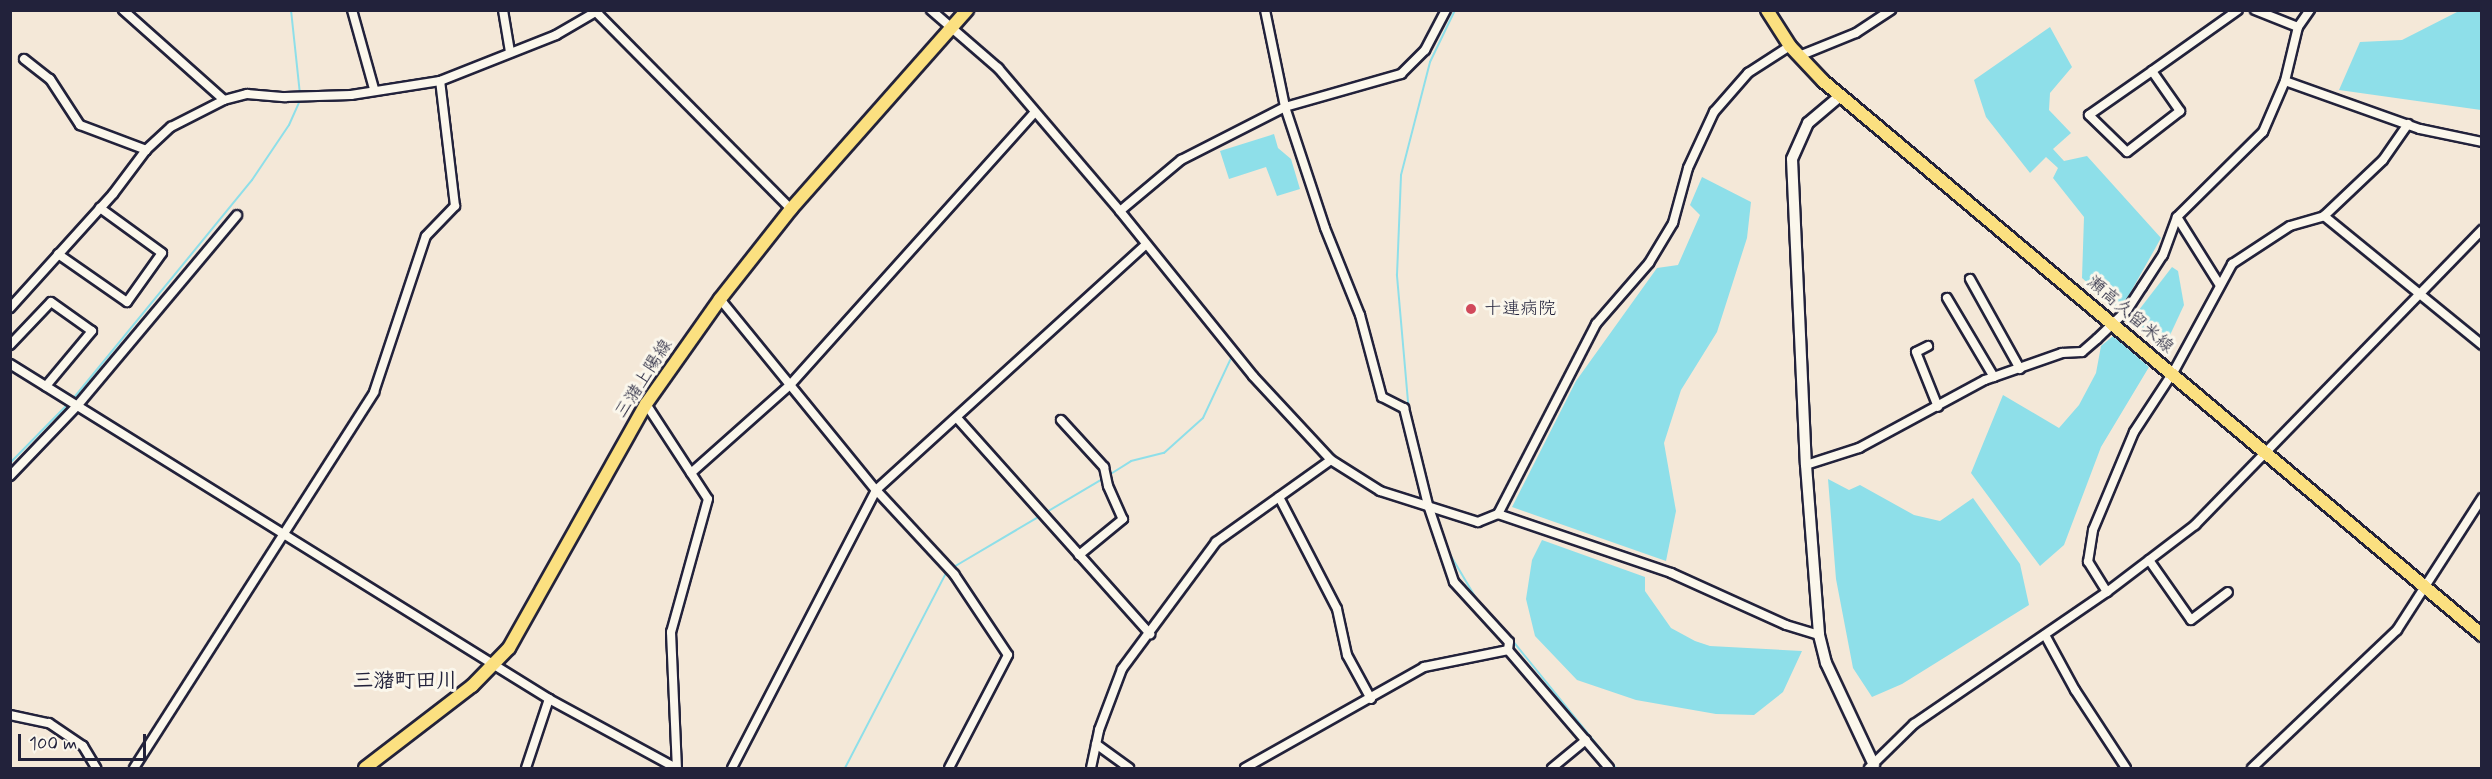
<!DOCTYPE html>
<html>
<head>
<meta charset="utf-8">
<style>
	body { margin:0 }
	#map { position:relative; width:2492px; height:779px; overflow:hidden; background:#f4e8d8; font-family:Mynerve,"Klee One",sans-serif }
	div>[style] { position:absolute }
	.water>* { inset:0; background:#8edfe9 }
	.stream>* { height:2px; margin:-1px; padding:0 1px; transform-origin:1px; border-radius:1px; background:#8edfe9 }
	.roads { filter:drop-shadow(2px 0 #22223b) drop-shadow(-2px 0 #22223b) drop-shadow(0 2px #22223b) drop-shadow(0 -2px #22223b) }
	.minor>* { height:8px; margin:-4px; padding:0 4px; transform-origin:4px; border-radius:4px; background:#fbf7ec }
	.tertiary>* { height:10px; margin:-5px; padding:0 5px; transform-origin:5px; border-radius:5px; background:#fbf7ec }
	.primary>* { height:12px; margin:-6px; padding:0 6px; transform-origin:6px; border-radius:6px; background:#fbe080 }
	.dots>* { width:16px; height:16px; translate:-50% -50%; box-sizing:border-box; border:3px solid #fbf7ec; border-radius:50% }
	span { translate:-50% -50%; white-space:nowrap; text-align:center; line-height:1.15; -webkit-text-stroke:6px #fbf7ec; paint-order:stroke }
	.poi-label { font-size:18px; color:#22223b }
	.left { translate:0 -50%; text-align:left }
	.street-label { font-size:18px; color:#22223b }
	.quarter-label { font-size:21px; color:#22223b; font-weight:700 }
	.frame { position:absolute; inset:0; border:12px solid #22223b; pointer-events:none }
	.scale { position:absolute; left:18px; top:734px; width:128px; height:27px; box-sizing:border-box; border:3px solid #22223b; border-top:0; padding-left:8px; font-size:18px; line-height:21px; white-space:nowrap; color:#22223b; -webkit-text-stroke:4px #fbf7ec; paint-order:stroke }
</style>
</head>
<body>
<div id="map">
	<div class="water">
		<i style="clip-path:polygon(2459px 11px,2481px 11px,2481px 110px,2339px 90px,2360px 42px,2402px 40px)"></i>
		<i style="clip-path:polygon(2050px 27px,2072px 67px,2050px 93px,2049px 110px,2071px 133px,2053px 149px,2064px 161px,2087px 156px,2161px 238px,2120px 311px,2082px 278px,2084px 217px,2053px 178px,2058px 168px,2046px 157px,2030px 173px,1986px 117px,1974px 80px)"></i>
		<i style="clip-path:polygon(1274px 134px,1278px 148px,1291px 159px,1300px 189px,1277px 196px,1266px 167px,1229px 179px,1220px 151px)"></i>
		<i style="clip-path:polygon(1702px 177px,1751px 202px,1747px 238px,1717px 332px,1681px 390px,1664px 443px,1676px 511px,1666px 561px,1512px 507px,1576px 381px,1657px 268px,1678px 265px,1700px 215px,1690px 205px)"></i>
		<i style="clip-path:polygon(2172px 267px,2178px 271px,2184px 305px,2164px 348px,2132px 319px)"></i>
		<i style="clip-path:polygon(2113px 336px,2149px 367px,2101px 447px,2064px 545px,2040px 566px,1971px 473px,2003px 395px,2059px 428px,2079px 405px,2096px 373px,2101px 346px)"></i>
		<i style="clip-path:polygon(1828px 479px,1849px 490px,1860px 485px,1914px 515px,1940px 521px,1973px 498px,2020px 564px,2029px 605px,1902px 684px,1872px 697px,1853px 668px,1836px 579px)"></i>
		<i style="clip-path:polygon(1542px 540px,1645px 577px,1645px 591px,1671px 628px,1695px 641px,1710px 646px,1802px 651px,1783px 692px,1754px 715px,1716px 714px,1636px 700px,1577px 680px,1535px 636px,1526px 599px,1532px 560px)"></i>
	</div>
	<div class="stream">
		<i style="left:291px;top:10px;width:84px;rotate:83.9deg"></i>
		<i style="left:72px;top:400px;width:284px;rotate:-50.7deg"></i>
		<i style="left:252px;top:180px;width:66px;rotate:-56.1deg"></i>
		<i style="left:289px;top:125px;width:27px;rotate:-66deg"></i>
		<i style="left:1409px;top:413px;width:139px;rotate:-95deg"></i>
		<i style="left:1397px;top:275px;width:100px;rotate:-87.7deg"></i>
		<i style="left:1401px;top:175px;width:117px;rotate:-75.6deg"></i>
		<i style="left:1430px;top:62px;width:58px;rotate:-64.3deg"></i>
		<i style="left:10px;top:463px;width:83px;rotate:-45.5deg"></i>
		<i style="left:1109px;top:475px;width:26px;rotate:-32deg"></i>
		<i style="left:1131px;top:461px;width:34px;rotate:-14deg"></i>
		<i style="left:1164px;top:453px;width:52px;rotate:-41.9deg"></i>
		<i style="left:1203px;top:418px;width:68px;rotate:-64.9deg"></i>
		<i style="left:1045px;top:513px;width:69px;rotate:-30.7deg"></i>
		<i style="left:1448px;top:551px;width:63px;rotate:59.3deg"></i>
		<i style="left:952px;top:568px;width:102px;rotate:-30.6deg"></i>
		<i style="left:1512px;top:640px;width:165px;rotate:50.9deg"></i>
		<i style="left:845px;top:768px;width:222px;rotate:-62.6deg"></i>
	</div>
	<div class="roads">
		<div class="minor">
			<i style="left:123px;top:10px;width:135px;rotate:41.7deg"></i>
			<i style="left:352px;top:10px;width:82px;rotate:74.4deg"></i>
			<i style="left:503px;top:10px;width:43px;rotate:80.5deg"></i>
			<i style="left:931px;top:10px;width:89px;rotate:40.9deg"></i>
			<i style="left:998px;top:68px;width:188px;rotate:49.5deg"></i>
			<i style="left:1120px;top:211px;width:212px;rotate:51.1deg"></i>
			<i style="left:1253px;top:376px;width:115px;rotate:47.1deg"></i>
			<i style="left:1331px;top:460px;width:58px;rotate:32.3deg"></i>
			<i style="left:1380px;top:491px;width:103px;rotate:17.6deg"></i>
			<i style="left:1478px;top:522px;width:22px;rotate:-22deg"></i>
			<i style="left:1498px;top:514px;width:183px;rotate:18.8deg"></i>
			<i style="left:1671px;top:573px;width:126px;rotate:24.3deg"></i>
			<i style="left:1786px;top:625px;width:34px;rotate:17deg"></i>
			<i style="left:1265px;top:10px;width:99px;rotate:78.3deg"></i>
			<i style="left:1285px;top:107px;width:127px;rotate:71.7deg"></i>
			<i style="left:1325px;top:228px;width:94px;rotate:68.1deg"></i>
			<i style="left:1360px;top:315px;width:85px;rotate:75deg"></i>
			<i style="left:1382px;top:397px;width:25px;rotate:27deg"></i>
			<i style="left:1404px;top:408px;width:100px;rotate:76.1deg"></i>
			<i style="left:1428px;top:505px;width:81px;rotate:71.3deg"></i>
			<i style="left:1454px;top:582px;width:81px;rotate:47.5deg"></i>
			<i style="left:1509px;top:642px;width:8px;rotate:97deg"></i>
			<i style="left:1508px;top:650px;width:155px;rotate:49.4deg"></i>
			<i style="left:2255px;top:10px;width:46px;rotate:21.6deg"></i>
			<i style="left:596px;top:12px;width:277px;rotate:45.3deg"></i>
			<i style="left:1799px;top:56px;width:61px;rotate:-22deg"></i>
			<i style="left:1856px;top:33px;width:42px;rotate:-33.3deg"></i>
			<i style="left:24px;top:59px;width:33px;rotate:38deg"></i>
			<i style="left:50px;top:79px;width:55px;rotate:56.9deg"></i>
			<i style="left:80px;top:125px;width:71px;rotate:20.7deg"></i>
			<i style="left:2152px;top:71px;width:49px;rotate:55deg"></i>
			<i style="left:2180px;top:111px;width:67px;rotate:142.3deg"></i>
			<i style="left:2127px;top:152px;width:53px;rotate:-135.8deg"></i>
			<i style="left:2089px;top:115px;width:77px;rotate:-34.9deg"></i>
			<i style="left:2152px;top:71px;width:105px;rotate:-35.3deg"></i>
			<i style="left:2285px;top:81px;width:143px;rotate:19.6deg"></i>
			<i style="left:2420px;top:129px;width:63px;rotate:11.8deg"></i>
			<i style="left:1120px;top:211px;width:80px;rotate:-39.9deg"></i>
			<i style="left:1181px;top:160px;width:117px;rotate:-27deg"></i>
			<i style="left:1285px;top:107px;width:121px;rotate:-15.9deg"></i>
			<i style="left:1401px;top:74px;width:34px;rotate:-45deg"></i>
			<i style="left:1425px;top:50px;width:45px;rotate:-62.3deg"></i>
			<i style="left:2324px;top:216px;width:204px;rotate:39.2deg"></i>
			<i style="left:2177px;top:217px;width:79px;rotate:57.9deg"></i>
			<i style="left:58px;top:254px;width:84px;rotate:34.8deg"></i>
			<i style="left:127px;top:302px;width:60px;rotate:-54.5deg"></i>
			<i style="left:162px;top:253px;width:77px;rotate:-144deg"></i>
			<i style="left:1970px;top:279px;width:103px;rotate:60.9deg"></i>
			<i style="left:1947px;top:298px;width:92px;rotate:59.3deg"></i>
			<i style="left:720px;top:299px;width:247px;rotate:50.8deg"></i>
			<i style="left:876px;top:490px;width:115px;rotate:47.1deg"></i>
			<i style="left:954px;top:574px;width:97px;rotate:56.3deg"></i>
			<i style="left:1008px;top:655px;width:127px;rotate:117.6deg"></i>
			<i style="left:10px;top:308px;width:154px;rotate:-47.9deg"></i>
			<i style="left:113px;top:194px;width:55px;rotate:-53.1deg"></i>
			<i style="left:146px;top:150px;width:34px;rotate:-43deg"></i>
			<i style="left:171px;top:127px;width:59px;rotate:-27deg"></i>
			<i style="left:224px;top:100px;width:24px;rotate:-15deg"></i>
			<i style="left:247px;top:94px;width:38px;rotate:5deg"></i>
			<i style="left:285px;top:97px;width:66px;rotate:-1.7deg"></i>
			<i style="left:351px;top:95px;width:90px;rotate:-8.9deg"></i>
			<i style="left:440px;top:81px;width:125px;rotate:-21.6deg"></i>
			<i style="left:556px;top:35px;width:50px;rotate:-30.2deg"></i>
			<i style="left:10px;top:345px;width:59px;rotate:-46.4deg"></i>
			<i style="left:51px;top:302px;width:50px;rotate:35.3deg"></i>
			<i style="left:92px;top:331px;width:72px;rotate:129.9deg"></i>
			<i style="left:1928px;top:346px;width:13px;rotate:153deg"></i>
			<i style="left:1916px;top:352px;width:59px;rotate:68.2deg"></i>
			<i style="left:10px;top:364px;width:635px;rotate:31.86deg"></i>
			<i style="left:549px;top:699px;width:145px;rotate:28.5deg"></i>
			<i style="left:2174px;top:371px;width:122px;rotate:-61.5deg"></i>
			<i style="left:2232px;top:264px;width:69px;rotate:-33.2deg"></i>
			<i style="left:2290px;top:226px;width:35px;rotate:-16deg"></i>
			<i style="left:2324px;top:216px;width:81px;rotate:-43.5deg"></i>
			<i style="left:2383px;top:160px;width:44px;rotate:-55.2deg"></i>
			<i style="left:646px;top:404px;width:113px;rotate:56.9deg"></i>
			<i style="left:708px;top:499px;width:138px;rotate:105.5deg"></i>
			<i style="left:671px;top:632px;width:136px;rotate:87.5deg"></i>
			<i style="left:957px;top:418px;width:290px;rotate:48.2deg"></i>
			<i style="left:1061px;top:420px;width:64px;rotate:47.5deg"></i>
			<i style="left:1104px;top:467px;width:19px;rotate:78deg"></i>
			<i style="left:1108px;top:486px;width:36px;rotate:66deg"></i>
			<i style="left:1123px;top:519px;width:57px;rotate:140.7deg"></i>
			<i style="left:1806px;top:465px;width:56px;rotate:-17.8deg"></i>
			<i style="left:1859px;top:448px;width:143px;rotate:-28.4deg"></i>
			<i style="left:1985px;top:380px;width:82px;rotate:-19.3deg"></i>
			<i style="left:2062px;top:353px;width:20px;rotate:-3deg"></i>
			<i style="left:2082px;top:352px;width:20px;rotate:-41deg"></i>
			<i style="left:2097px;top:339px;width:42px;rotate:-44deg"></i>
			<i style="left:2127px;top:310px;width:27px;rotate:-57deg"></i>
			<i style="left:2142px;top:287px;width:38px;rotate:-57deg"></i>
			<i style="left:2163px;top:255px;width:40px;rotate:-69.8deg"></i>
			<i style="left:2177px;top:217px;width:121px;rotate:-44.7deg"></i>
			<i style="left:2263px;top:132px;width:56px;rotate:-66.7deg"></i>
			<i style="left:2285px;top:81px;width:56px;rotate:-76.5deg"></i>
			<i style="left:2298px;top:27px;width:21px;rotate:-55deg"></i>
			<i style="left:691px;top:473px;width:132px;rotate:-41.6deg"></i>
			<i style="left:790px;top:385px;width:365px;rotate:-48.1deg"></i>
			<i style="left:10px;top:476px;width:97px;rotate:-46.3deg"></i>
			<i style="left:77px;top:406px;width:249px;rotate:-50deg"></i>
			<i style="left:1279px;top:497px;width:126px;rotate:62.6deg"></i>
			<i style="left:1337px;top:609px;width:47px;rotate:77.7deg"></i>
			<i style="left:1347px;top:655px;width:50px;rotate:61.4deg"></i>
			<i style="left:1498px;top:514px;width:214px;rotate:-62.7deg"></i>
			<i style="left:1596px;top:324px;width:81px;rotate:-49deg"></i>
			<i style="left:1649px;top:263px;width:47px;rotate:-59deg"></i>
			<i style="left:1673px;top:223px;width:57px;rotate:-74.7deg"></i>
			<i style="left:1688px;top:168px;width:62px;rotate:-65.1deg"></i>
			<i style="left:1714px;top:112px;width:52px;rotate:-48.9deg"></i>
			<i style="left:1748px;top:73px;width:50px;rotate:-32.7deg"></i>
			<i style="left:2149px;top:560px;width:73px;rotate:55deg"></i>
			<i style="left:2191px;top:620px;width:46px;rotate:-37.1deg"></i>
			<i style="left:2107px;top:592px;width:36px;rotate:-122deg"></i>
			<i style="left:2088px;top:562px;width:32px;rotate:-81deg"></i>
			<i style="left:2093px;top:530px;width:106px;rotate:-67.3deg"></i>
			<i style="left:2134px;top:432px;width:62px;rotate:-56.8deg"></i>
			<i style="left:2045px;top:635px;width:63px;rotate:61.4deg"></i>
			<i style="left:2075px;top:690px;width:93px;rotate:56.8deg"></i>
			<i style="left:10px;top:715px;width:40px;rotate:12deg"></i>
			<i style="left:49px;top:723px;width:41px;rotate:34.1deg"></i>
			<i style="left:83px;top:746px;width:26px;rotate:59deg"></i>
			<i style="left:1096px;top:744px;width:41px;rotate:36deg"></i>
			<i style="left:134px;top:768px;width:446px;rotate:-57.4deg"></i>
			<i style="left:374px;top:392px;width:164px;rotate:-71.6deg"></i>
			<i style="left:426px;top:236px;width:42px;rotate:-46deg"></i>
			<i style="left:455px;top:206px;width:126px;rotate:-96.8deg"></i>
			<i style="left:526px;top:768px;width:73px;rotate:-71.6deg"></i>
			<i style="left:732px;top:768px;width:313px;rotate:-62.6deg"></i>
			<i style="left:876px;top:490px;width:365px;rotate:-42.3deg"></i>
			<i style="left:1091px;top:768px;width:39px;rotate:-78deg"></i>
			<i style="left:1099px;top:730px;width:65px;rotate:-69.3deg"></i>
			<i style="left:1122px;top:669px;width:158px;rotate:-53.5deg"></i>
			<i style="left:1216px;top:542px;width:141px;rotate:-35.5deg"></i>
			<i style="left:1245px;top:768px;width:206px;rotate:-29.4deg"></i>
			<i style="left:1424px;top:667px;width:86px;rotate:-11.4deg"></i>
			<i style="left:1552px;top:768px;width:44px;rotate:-39.5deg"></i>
			<i style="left:1869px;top:768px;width:63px;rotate:-44.4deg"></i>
			<i style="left:1914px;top:724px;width:234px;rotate:-34.4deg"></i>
			<i style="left:2107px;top:592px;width:111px;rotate:-37.3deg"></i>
			<i style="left:2195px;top:525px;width:412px;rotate:-45.8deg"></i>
			<i style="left:2252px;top:768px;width:200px;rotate:-43.6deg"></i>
			<i style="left:2397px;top:630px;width:157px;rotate:-57.2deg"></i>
		</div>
		<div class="tertiary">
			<i style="left:1840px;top:96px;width:42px;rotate:139.8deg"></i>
			<i style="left:1808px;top:123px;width:39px;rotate:114deg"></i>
			<i style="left:1792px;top:159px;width:306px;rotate:87.4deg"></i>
			<i style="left:1806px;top:465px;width:170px;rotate:85.6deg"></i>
			<i style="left:1819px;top:635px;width:29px;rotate:76deg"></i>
			<i style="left:1826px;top:663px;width:113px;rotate:64.8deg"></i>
		</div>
		<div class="primary">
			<i style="left:1767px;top:10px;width:43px;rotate:57.4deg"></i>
			<i style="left:1790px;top:46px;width:48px;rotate:46.7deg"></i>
			<i style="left:1823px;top:81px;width:861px;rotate:40.05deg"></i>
			<i style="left:365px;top:768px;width:135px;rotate:-37.5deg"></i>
			<i style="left:472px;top:686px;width:53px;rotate:-45.8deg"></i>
			<i style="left:509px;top:648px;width:280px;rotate:-60.7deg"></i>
			<i style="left:646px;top:404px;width:128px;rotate:-54.8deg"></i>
			<i style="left:720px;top:299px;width:115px;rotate:-51.7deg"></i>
			<i style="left:791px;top:209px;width:266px;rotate:-48.5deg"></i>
		</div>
	</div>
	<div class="dots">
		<i style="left:1471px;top:309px;background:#d1495b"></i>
	</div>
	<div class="poi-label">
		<span class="left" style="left:1484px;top:309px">十連病院</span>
	</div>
	<div class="street-label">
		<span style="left:2130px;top:315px;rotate:41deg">瀬高久留米線</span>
		<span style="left:644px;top:379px;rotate:-57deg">三潴上陽線</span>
	</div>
	<div class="quarter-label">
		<span style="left:405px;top:681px">三潴町田川</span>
	</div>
	<div class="frame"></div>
	<div class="scale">100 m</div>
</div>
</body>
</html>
